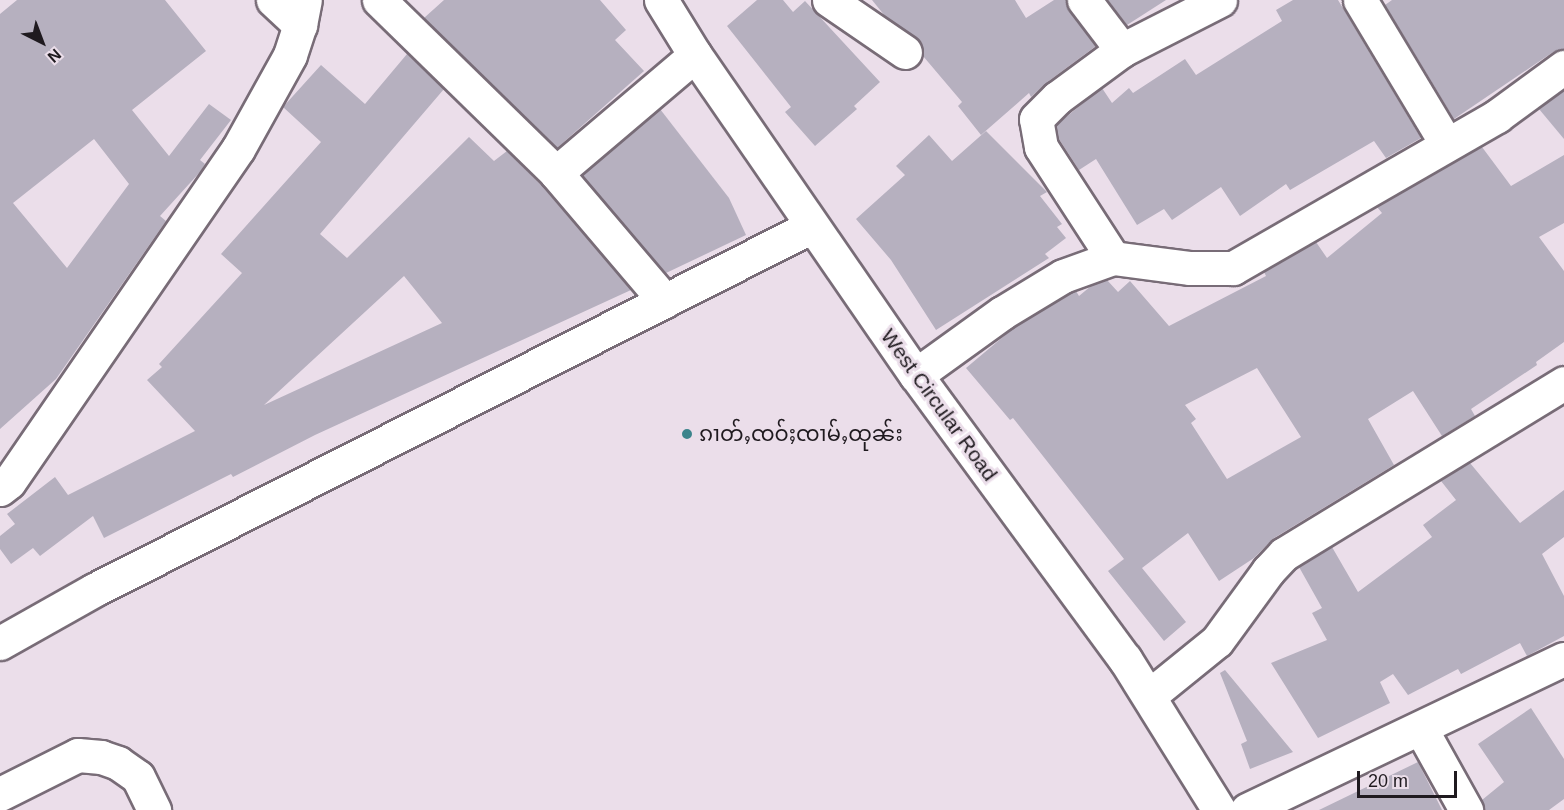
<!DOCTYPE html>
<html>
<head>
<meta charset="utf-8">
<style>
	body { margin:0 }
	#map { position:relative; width:1564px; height:810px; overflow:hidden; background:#ebdeea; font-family:Arial,"Noto Sans Myanmar",sans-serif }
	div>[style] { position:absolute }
	.building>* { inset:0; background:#b6b0bf }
	.roads { filter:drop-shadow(2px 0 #786c77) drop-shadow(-2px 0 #786c77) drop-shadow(0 2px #786c77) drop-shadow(0 -2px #786c77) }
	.minor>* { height:33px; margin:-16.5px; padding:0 16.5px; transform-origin:16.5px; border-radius:16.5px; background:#fff }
	.tertiary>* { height:33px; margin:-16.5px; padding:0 16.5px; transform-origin:16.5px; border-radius:16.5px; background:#fff }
	.dots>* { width:16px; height:16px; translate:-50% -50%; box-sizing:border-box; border:3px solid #ebdeea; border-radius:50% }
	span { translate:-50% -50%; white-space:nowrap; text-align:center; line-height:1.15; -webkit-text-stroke:6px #ebdeea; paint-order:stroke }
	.street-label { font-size:21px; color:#1f1a1f }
	.poi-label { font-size:21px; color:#1f1a1f }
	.left { translate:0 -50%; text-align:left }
	.north { position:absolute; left:12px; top:12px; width:60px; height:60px; -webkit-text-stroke:4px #ebdeea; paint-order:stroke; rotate:138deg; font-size:16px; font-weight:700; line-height:24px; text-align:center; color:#1f1a1f }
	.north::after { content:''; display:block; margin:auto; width:21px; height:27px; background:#1f1a1f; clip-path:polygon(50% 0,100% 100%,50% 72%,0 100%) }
	.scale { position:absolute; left:1357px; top:771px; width:100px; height:27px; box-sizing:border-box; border:3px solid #1f1a1f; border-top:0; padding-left:8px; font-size:18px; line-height:21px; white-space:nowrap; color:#1f1a1f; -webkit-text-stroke:4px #ebdeea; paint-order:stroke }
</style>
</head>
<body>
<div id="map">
	<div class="building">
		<i style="clip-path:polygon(evenodd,17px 0,165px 0,206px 51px,132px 110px,169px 156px,209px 104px,231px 120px,200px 160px,205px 164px,200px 172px,160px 216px,166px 221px,56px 379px,0 429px,0 14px,17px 0,94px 139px,129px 184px,67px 268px,13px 203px,94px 139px)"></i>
		<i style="clip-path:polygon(444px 0,600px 0,626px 30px,615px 40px,644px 71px,557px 148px,424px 18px)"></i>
		<i style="clip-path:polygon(757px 0,783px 0,793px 12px,805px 1px,880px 82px,854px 106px,857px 109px,815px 146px,785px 112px,791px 107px,727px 26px)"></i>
		<i style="clip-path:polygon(872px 0,1015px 0,1026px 18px,1054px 0,1066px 0,1069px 11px,1096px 46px,1046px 83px,1031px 97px,1029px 93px,981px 135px,958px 106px,962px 102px,923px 56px,922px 43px,885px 16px)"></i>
		<i style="clip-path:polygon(1108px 0,1166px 0,1127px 25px)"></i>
		<i style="clip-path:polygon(1293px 0,1338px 0,1421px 138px,1386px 158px,1374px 141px,1290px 190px,1286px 184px,1240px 216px,1221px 187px,1172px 220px,1164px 209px,1137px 225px,1096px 159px,1079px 170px,1059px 139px,1056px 125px,1102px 88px,1112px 103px,1129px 88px,1133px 93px,1185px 59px,1196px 75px,1282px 21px,1276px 10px)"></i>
		<i style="clip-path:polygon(1392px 0,1564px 0,1564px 49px,1553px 52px,1454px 119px,1385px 5px)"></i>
		<i style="clip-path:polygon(evenodd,407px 54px,444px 89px,320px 234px,347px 258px,469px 137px,494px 161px,507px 151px,542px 186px,631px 290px,315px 435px,233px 477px,231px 474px,104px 538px,93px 516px,40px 556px,33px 548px,11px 564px,0 549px,0 536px,15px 524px,7px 514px,55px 477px,68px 495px,195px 431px,147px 380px,162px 367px,159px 364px,242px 273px,221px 254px,321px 142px,283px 107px,321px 65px,365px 104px,407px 54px,404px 276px,442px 323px,264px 405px,404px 276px)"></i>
		<i style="clip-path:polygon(1564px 90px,1564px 139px,1539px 109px)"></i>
		<i style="clip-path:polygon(660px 109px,729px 198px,746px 235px,666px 273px,582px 175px)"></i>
		<i style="clip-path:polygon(986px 131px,1047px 192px,1040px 196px,1062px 224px,1057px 227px,1066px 238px,1045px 254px,1049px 258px,936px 330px,891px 260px,856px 219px,905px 175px,896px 166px,929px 135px,952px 161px)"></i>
		<i style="clip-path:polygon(evenodd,1482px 147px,1511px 186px,1564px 155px,1564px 223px,1539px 237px,1564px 271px,1564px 342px,1536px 362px,1537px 365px,1471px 409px,1475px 416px,1442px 436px,1413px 391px,1368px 419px,1394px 465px,1274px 538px,1254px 558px,1219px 581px,1188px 533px,1142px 568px,1186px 622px,1164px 641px,1108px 571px,1124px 559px,1013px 418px,1010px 420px,966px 368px,1016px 326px,1071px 293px,1076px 291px,1079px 296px,1091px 286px,1107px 280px,1118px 292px,1130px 281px,1169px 326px,1266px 276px,1264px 272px,1316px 242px,1327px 258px,1382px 213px,1377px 207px,1482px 147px,1257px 368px,1301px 437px,1227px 479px,1191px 423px,1196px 419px,1185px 405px,1257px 368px)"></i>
		<i style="clip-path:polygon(1470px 463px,1520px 523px,1564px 490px,1564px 537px,1542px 554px,1564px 596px,1564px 636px,1527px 656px,1520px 643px,1461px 674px,1458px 669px,1408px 695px,1393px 674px,1380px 682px,1390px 703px,1318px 738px,1271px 663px,1327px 640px,1312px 613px,1322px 608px,1299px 567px,1332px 547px,1358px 592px,1432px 537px,1423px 525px,1456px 500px,1441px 481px)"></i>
		<i style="clip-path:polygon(1225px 670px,1293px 752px,1250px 769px,1241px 744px,1247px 741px,1220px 673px)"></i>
		<i style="clip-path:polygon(1531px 708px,1564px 759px,1564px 799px,1549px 810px,1485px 810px,1482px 800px,1504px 782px,1478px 744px)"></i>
		<i style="clip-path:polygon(1418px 762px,1442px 810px,1319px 810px)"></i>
	</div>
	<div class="roads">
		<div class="minor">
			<i style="left:273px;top:0;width:37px;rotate:43deg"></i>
			<i style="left:379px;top:0;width:248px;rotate:44.3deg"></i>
			<i style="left:556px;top:173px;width:168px;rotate:49.6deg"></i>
			<i style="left:829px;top:0;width:92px;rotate:34.4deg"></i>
			<i style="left:1084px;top:0;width:63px;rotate:52.8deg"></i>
			<i style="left:1360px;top:0;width:167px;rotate:59deg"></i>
			<i style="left:556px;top:173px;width:182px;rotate:-40.3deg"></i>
			<i style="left:1113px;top:258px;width:78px;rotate:7.4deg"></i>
			<i style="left:1190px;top:268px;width:43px"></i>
			<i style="left:1233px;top:268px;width:305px;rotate:-29.9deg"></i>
			<i style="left:1497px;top:116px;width:83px;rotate:-36.2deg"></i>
			<i style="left:916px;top:375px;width:106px;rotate:-35.8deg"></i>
			<i style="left:1002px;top:313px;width:71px;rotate:-31.2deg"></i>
			<i style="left:1063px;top:276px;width:53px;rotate:-19.8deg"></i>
			<i style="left:1113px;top:258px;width:132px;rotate:-123deg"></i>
			<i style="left:1041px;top:147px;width:28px;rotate:-100deg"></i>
			<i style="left:1036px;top:119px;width:30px;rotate:-45deg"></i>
			<i style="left:1057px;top:98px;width:81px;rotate:-36.4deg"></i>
			<i style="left:1122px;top:50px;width:110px;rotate:-27deg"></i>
			<i style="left:0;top:489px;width:11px;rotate:-38deg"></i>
			<i style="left:9px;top:482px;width:404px;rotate:-55.5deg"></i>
			<i style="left:238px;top:149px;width:107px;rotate:-61deg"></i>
			<i style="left:290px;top:55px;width:32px;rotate:-72deg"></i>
			<i style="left:300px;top:25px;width:25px;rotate:-79deg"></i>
			<i style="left:0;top:643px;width:108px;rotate:-29.4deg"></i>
			<i style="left:94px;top:590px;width:805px;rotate:-26.88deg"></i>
			<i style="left:1149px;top:696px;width:87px;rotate:-39deg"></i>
			<i style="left:1217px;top:641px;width:87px;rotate:-53.9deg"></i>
			<i style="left:1268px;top:571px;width:23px;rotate:-47deg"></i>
			<i style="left:1284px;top:554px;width:328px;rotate:-31.4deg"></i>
			<i style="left:1421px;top:729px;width:93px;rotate:60.9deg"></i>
			<i style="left:1247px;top:810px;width:351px;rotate:-25.5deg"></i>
		</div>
		<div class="tertiary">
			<i style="left:661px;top:0;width:65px;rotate:58.3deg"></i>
			<i style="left:695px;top:55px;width:389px;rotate:55.4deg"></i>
			<i style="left:916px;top:375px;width:353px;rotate:53.7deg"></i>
			<i style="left:1125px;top:659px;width:178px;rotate:58.1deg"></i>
			<i style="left:0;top:794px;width:87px;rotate:-26.6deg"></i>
			<i style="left:78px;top:755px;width:23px;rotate:5deg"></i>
			<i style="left:101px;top:757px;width:18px;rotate:19deg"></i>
			<i style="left:118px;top:763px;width:24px;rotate:35deg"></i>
			<i style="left:138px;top:777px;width:37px;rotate:64deg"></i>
		</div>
	</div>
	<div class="dots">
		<i style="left:687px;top:434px;background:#3c848c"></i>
	</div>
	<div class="street-label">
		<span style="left:939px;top:405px;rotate:54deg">West Circular Road</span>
	</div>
	<div class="poi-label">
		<span class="left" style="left:699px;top:434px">ၵၢတ်ႇၸဝ်ႈၸၢမ်ႇထုၼ်း</span>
	</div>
	<div class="north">N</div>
	<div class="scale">20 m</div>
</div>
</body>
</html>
